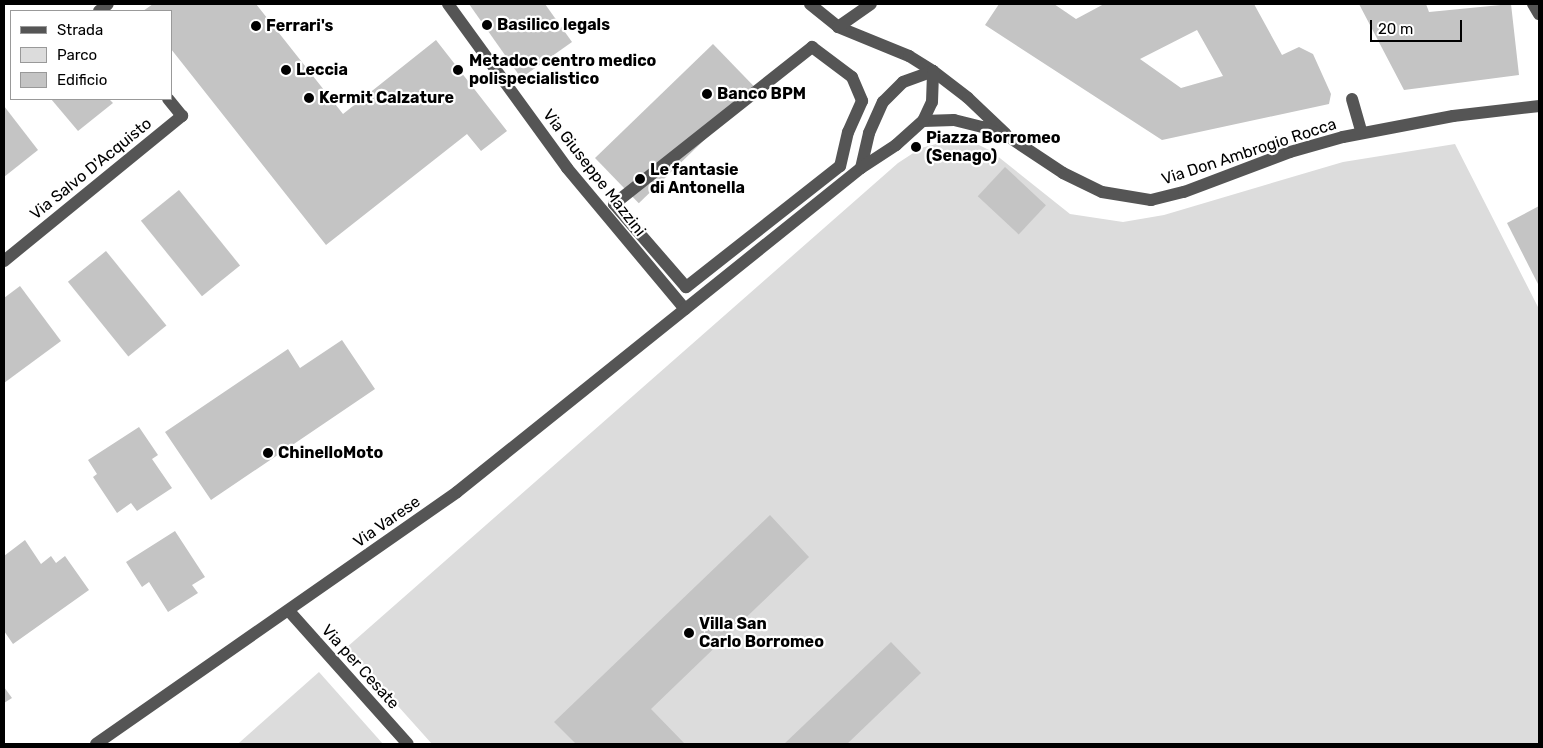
<!DOCTYPE html>
<html>
<head>
<meta charset="utf-8">
<style>
	body { margin:0 }
	#map { position:relative; width:1543px; height:748px; overflow:hidden; background:#fff; font-family:Rubik,sans-serif }
	div>[style] { position:absolute }
	.green>* { inset:0; background:#dcdcdc }
	.building>* { inset:0; background:#c4c4c4; transform-origin:0 0 }
	.minor>* { height:12px; margin:-6px; padding:0 6px; transform-origin:6px; border-radius:6px; background:#555 }
	.dots>* { width:14px; height:14px; translate:-50% -50%; box-sizing:border-box; border:2px solid #fff; border-radius:50% }
	span { translate:-50% -50%; white-space:nowrap; text-align:center; line-height:1.15; -webkit-text-stroke:4.5px #fff; paint-order:stroke }
	.poi-label { font-size:16px; color:#000; font-weight:700 }
	.left { translate:0 -50%; text-align:left }
	.street-label { font-size:16px; color:#000 }
	.frame { position:absolute; inset:0; border:5px solid #000; pointer-events:none }
	.legend { position:absolute; left:10px; top:10px; width:162px; height:90px; box-sizing:border-box; background:#fff; border:1px solid #999; margin:0; padding:6px 9px; list-style:none; font-size:15px; color:#000 }
	.legend li { display:flex; align-items:center; gap:10px; height:25px }
	.legend b { width:25px; border:1px solid #999 }
	.scale { position:absolute; left:1370px; top:20px; width:92px; height:22px; box-sizing:border-box; border:2px solid #000; border-top:0; padding-left:6px; font-size:15px; line-height:18px; white-space:nowrap; color:#000; -webkit-text-stroke:4px #fff; paint-order:stroke }
</style>
</head>
<body>
<div id="map">
	<div class="green">
		<i style="clip-path:polygon(955px 139px,973px 142px,991px 151px,1070px 214px,1123px 222px,1164px 215px,1343px 162px,1455px 144px,1539px 309px,1539px 744px,432px 744px,346px 648px,898px 163px,921px 148px)"></i>
		<i style="clip-path:polygon(319px 672px,383px 744px,238px 744px,240px 742px)"></i>
	</div>
	<div class="building">
		<i style="clip-path:polygon(153px 4px,256px 4px,343px 114px,436px 40px,507px 131px,481px 151px,467px 134px,326px 245px,171px 49px,171px 11px,143px 11px)"></i>
		<i style="clip-path:polygon(469px 4px,545px 4px,572px 42px,521px 78px)"></i>
		<i style="clip-path:polygon(evenodd,999px 4px,1054px 4px,1076px 19px,1104px 4px,1254px 4px,1282px 55px,1299px 47px,1313px 54px,1331px 94px,1329px 104px,1162px 140px,985px 25px,999px 4px,1197px 30px,1223px 76px,1181px 88px,1140px 59px,1197px 30px)"></i>
		<i style="clip-path:polygon(1359px 4px,1426px 4px,1429px 12px,1511px 4px,1519px 75px,1404px 90px)"></i>
		<i style="left:713px;top:44px;width:63px;height:164px;rotate:46deg"></i>
		<i style="clip-path:polygon(51px 99px,109px 99px,113px 103px,78px 131px)"></i>
		<i style="clip-path:polygon(4px 106px,38px 150px,4px 177px)"></i>
		<i style="left:1005px;top:167px;width:56px;height:40px;rotate:43deg"></i>
		<i style="left:179px;top:190px;width:97px;height:49px;rotate:51deg"></i>
		<i style="clip-path:polygon(1539px 206px,1539px 286px,1507px 223px)"></i>
		<i style="left:106px;top:251px;width:96px;height:49px;rotate:51deg"></i>
		<i style="clip-path:polygon(20px 286px,61px 341px,4px 383px,4px 298px)"></i>
		<i style="clip-path:polygon(342px 340px,375px 389px,211px 500px,165px 432px,288px 349px,300px 368px)"></i>
		<i style="clip-path:polygon(139px 427px,158px 455px,152px 459px,172px 488px,137px 511px,131px 503px,117px 513px,93px 477px,97px 474px,88px 460px)"></i>
		<i style="clip-path:polygon(770px 515px,809px 557px,651px 709px,685px 744px,576px 744px,554px 722px)"></i>
		<i style="clip-path:polygon(175px 531px,205px 577px,192px 585px,198px 593px,168px 612px,149px 582px,142px 587px,126px 562px)"></i>
		<i style="clip-path:polygon(25px 540px,41px 564px,51px 556px,56px 563px,65px 556px,89px 590px,13px 644px,4px 631px,4px 556px)"></i>
		<i style="clip-path:polygon(891px 642px,921px 673px,847px 744px,784px 744px)"></i>
		<i style="clip-path:polygon(4px 687px,12px 698px,4px 703px)"></i>
	</div>
	<div class="minor">
		<i style="left:448px;top:4px;width:203px;rotate:54deg"></i>
		<i style="left:567px;top:168px;width:184px;rotate:50.1deg"></i>
		<i style="left:810px;top:4px;width:36px;rotate:39deg"></i>
		<i style="left:838px;top:27px;width:77px;rotate:22.2deg"></i>
		<i style="left:909px;top:56px;width:28px;rotate:32deg"></i>
		<i style="left:933px;top:71px;width:44px;rotate:37.6deg"></i>
		<i style="left:968px;top:98px;width:52px;rotate:43.5deg"></i>
		<i style="left:1533px;top:4px;width:12px;rotate:59deg"></i>
		<i style="left:99px;top:11px;width:11px;rotate:-38deg"></i>
		<i style="left:838px;top:27px;width:40px;rotate:-34.9deg"></i>
		<i style="left:812px;top:47px;width:50px;rotate:36.9deg"></i>
		<i style="left:852px;top:77px;width:26px;rotate:67deg"></i>
		<i style="left:862px;top:101px;width:34px;rotate:114deg"></i>
		<i style="left:848px;top:132px;width:35px;rotate:103deg"></i>
		<i style="left:840px;top:166px;width:196px;rotate:141.8deg"></i>
		<i style="left:686px;top:287px;width:110px;rotate:-130.9deg"></i>
		<i style="left:614px;top:204px;width:253px;rotate:-38.4deg"></i>
		<i style="left:1352px;top:99px;width:35px;rotate:74deg"></i>
		<i style="left:923px;top:121px;width:31px;rotate:-2deg"></i>
		<i style="left:954px;top:120px;width:30px;rotate:14deg"></i>
		<i style="left:983px;top:127px;width:31px;rotate:22deg"></i>
		<i style="left:1012px;top:139px;width:61px;rotate:33.7deg"></i>
		<i style="left:1063px;top:173px;width:43px;rotate:26deg"></i>
		<i style="left:1102px;top:192px;width:50px;rotate:9.3deg"></i>
		<i style="left:1151px;top:200px;width:34px;rotate:-14deg"></i>
		<i style="left:1184px;top:192px;width:113px;rotate:-20.7deg"></i>
		<i style="left:1290px;top:152px;width:55px;rotate:-15.8deg"></i>
		<i style="left:1343px;top:137px;width:112px;rotate:-10.8deg"></i>
		<i style="left:1453px;top:116px;width:87px;rotate:-6.6deg"></i>
		<i style="left:861px;top:168px;width:36px;rotate:-77deg"></i>
		<i style="left:869px;top:133px;width:34px;rotate:-66deg"></i>
		<i style="left:883px;top:102px;width:28px;rotate:-45deg"></i>
		<i style="left:903px;top:82px;width:32px;rotate:-20deg"></i>
		<i style="left:4px;top:261px;width:230px;rotate:-39.2deg"></i>
		<i style="left:182px;top:116px;width:22px;rotate:-129deg"></i>
		<i style="left:289px;top:611px;width:178px;rotate:48.2deg"></i>
		<i style="left:96px;top:744px;width:440px;rotate:-34.9deg"></i>
		<i style="left:457px;top:492px;width:518px;rotate:-38.73deg"></i>
		<i style="left:861px;top:168px;width:42px;rotate:-33.3deg"></i>
		<i style="left:896px;top:145px;width:36px;rotate:-42deg"></i>
		<i style="left:923px;top:121px;width:21px;rotate:-65deg"></i>
		<i style="left:932px;top:102px;width:31px;rotate:-88deg"></i>
	</div>
	<div class="dots">
		<i style="left:487px;top:25px;background:#000"></i>
		<i style="left:256px;top:26px;background:#000"></i>
		<i style="left:286px;top:70px;background:#000"></i>
		<i style="left:458px;top:70px;background:#000"></i>
		<i style="left:707px;top:94px;background:#000"></i>
		<i style="left:309px;top:98px;background:#000"></i>
		<i style="left:916px;top:147px;background:#000"></i>
		<i style="left:640px;top:179px;background:#000"></i>
		<i style="left:268px;top:453px;background:#000"></i>
		<i style="left:689px;top:633px;background:#000"></i>
	</div>
	<div class="poi-label">
		<span class="left" style="left:497px;top:25px">Basilico legals</span>
		<span class="left" style="left:266px;top:26px">Ferrari's</span>
		<span class="left" style="left:469px;top:70px">Metadoc centro medico<br>polispecialistico</span>
		<span class="left" style="left:296px;top:70px">Leccia</span>
		<span class="left" style="left:717px;top:94px">Banco BPM</span>
		<span class="left" style="left:319px;top:98px">Kermit Calzature</span>
		<span class="left" style="left:926px;top:147px">Piazza Borromeo<br>(Senago)</span>
		<span class="left" style="left:650px;top:179px">Le fantasie<br>di Antonella</span>
		<span class="left" style="left:278px;top:453px">ChinelloMoto</span>
		<span class="left" style="left:699px;top:633px">Villa San<br>Carlo Borromeo</span>
	</div>
	<div class="street-label">
		<span style="left:1249px;top:152px;rotate:-18deg">Via Don Ambrogio Rocca</span>
		<span style="left:91px;top:169px;rotate:-39deg">Via Salvo D'Acquisto</span>
		<span style="left:594px;top:173px;rotate:52deg">Via Giuseppe Mazzini</span>
		<span style="left:387px;top:522px;rotate:-35deg">Via Varese</span>
		<span style="left:360px;top:667px;rotate:48deg">Via per Cesate</span>
	</div>
	<div class="frame"></div>
	<ul class="legend">
	<li><b style="height:6px;background:#555"></b>Strada</li>
	<li><b style="height:14px;background:#dcdcdc"></b>Parco</li>
	<li><b style="height:14px;background:#c4c4c4"></b>Edificio</li>
	</ul>
	<div class="scale">20 m</div>
</div>
</body>
</html>
